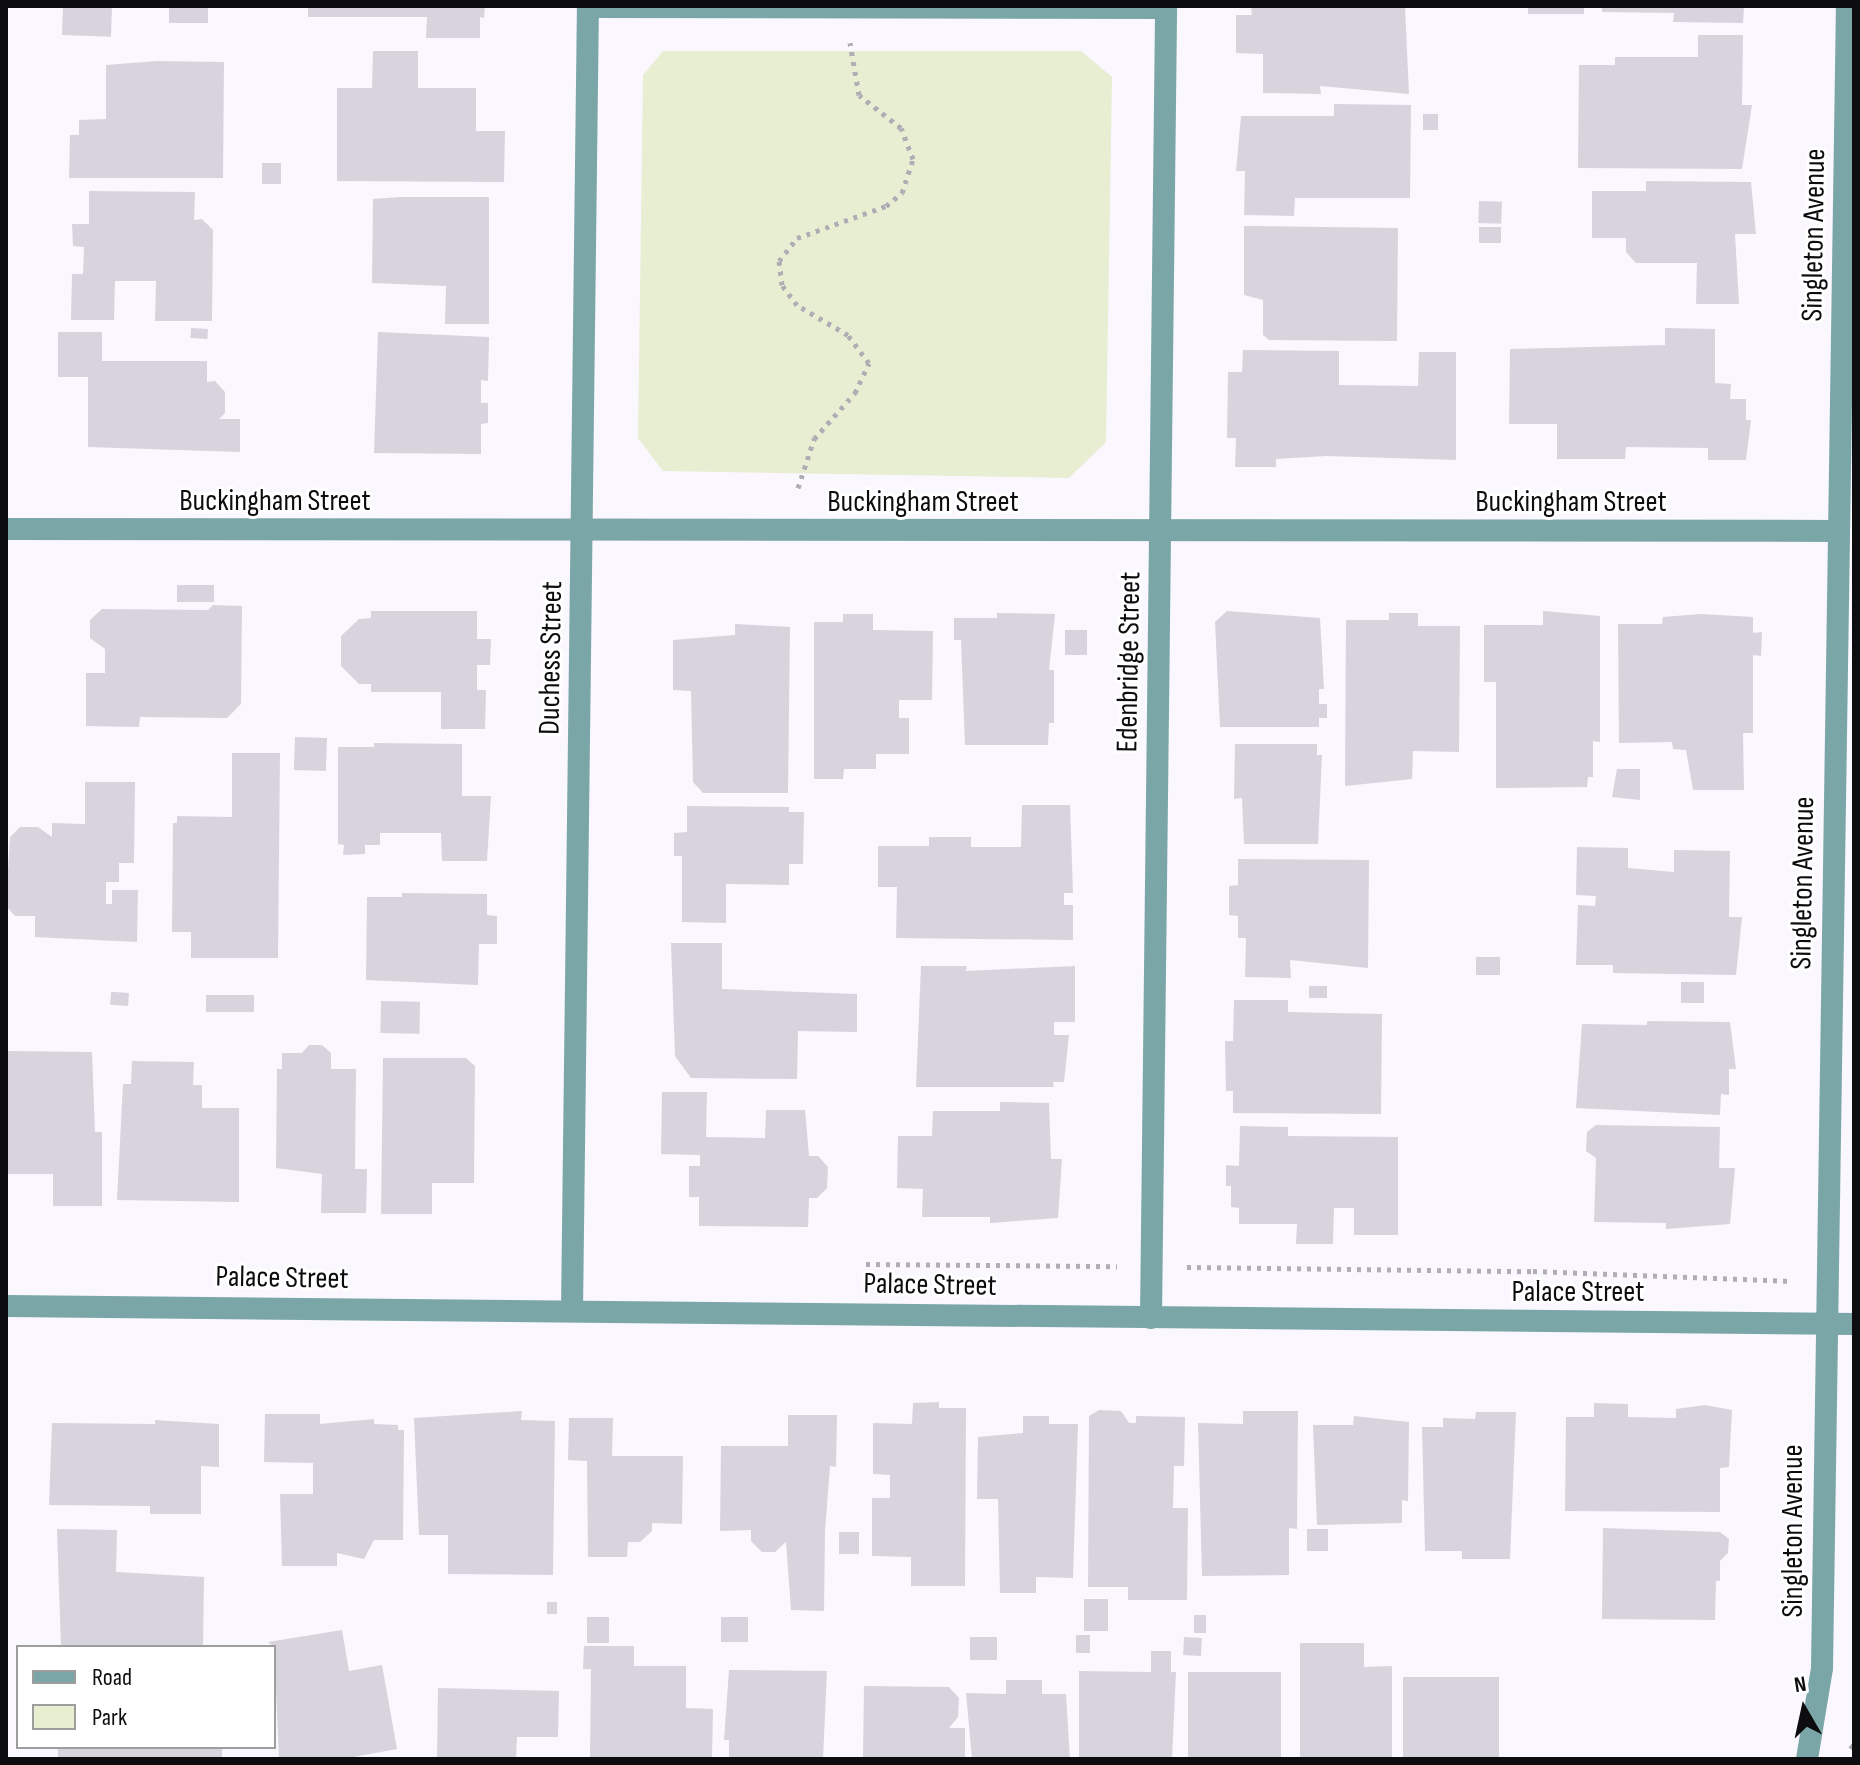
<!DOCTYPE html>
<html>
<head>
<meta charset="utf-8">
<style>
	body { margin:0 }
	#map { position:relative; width:1860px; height:1765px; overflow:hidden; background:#faf7fe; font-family:"Sofia Sans Condensed",sans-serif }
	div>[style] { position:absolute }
	.green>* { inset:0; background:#e8eed2 }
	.building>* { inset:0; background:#d7d4dd; transform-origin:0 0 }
	.path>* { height:5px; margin-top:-2.5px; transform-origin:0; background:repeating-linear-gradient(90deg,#b0aeb4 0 4px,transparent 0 10px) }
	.minor>* { height:22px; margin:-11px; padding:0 11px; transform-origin:11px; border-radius:11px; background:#7aa6a8 }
	.tertiary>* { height:22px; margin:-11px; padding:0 11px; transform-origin:11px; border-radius:11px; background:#7aa6a8 }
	span { translate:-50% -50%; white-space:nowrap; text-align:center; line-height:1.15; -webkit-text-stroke:6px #fff; paint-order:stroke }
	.street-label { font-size:30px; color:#0d0c0f }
	.frame { position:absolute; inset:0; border:8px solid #0d0c0f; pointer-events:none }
	.legend { position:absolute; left:16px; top:1645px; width:260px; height:104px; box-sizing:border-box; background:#fff; border:2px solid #9e9e9f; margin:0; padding:10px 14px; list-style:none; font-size:24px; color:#0d0c0f }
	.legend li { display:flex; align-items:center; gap:16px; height:40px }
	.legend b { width:40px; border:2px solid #9e9e9f }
	.north { position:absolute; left:1764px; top:1669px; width:80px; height:80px; -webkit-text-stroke:6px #fff; paint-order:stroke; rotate:351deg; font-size:22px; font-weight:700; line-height:32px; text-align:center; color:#0d0c0f }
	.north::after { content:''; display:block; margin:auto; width:28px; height:36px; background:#0d0c0f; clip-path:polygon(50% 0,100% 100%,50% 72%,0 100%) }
</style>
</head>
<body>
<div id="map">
	<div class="green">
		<i style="clip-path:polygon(663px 51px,1081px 51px,1112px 77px,1106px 442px,1069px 478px,663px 471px,638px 438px,643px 75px)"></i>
	</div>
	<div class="building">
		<i style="left:63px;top:6px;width:49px;height:29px;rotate:2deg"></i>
		<i style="left:169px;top:6px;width:39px;height:17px"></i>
		<i style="clip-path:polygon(308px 6px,485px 6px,484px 18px,480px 17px,480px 38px,426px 38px,427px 17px,308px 17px)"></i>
		<i style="clip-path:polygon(1251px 6px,1405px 6px,1409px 94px,1320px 86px,1321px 94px,1263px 93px,1263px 54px,1236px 53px,1236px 15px,1252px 15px)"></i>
		<i style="left:1528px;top:6px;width:56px;height:8px"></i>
		<i style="clip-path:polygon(1602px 6px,1744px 6px,1743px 23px,1673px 22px,1674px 13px,1602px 12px)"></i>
		<i style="clip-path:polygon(1698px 35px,1743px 35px,1742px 105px,1752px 105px,1742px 169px,1578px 168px,1579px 65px,1615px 65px,1615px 57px,1698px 57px)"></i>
		<i style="clip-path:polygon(373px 51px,418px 51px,418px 88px,476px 88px,476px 131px,505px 131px,504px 182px,337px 181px,337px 88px,372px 88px)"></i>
		<i style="clip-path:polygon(157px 61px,224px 62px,223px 178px,69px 178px,70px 135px,79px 135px,79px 120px,106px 119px,106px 65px)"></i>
		<i style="clip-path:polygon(1334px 104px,1411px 105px,1410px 198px,1295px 198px,1294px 216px,1244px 215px,1245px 171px,1236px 171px,1241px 116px,1334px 116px)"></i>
		<i style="left:1423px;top:114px;width:15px;height:16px"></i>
		<i style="left:262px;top:163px;width:19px;height:21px"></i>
		<i style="clip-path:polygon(1646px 181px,1751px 182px,1756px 234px,1735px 234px,1739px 304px,1696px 304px,1697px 263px,1636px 263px,1626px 252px,1626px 238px,1592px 238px,1592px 191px,1646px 191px)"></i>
		<i style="clip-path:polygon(89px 191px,195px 192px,194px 220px,202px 219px,213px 230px,212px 321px,155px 321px,156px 281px,115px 281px,114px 320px,71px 320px,72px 274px,83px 274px,84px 247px,73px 246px,72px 224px,89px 224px)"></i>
		<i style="clip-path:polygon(400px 197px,489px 197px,489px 324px,445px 324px,446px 286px,372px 283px,373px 199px)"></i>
		<i style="left:1479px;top:201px;width:23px;height:22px;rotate:2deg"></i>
		<i style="clip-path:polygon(1244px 226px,1398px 228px,1397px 341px,1269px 340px,1263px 335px,1263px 300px,1244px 295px)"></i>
		<i style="left:1479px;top:227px;width:22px;height:16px"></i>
		<i style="left:191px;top:328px;width:17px;height:10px;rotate:3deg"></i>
		<i style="clip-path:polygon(1665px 328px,1715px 329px,1715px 383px,1731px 384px,1730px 399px,1746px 399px,1746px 420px,1751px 420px,1746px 460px,1708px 460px,1708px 448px,1626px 447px,1625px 459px,1557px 459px,1557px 424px,1509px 424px,1510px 349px,1665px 345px)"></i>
		<i style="clip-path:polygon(58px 332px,102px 332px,102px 361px,207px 361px,207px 382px,215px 381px,225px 392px,225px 413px,219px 419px,240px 419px,240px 452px,88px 447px,88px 377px,58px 377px)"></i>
		<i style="clip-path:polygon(378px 332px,489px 337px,488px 381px,481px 380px,481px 403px,488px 403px,488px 423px,481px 424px,481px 454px,374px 453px)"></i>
		<i style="clip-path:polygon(1243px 350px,1339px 351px,1339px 385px,1418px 386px,1419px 352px,1456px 352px,1456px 460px,1326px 456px,1276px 459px,1276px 467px,1235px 467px,1236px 438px,1227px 438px,1228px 372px,1242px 372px)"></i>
		<i style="left:177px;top:585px;width:37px;height:17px"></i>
		<i style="clip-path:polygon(213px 605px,242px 606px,241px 704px,227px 718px,140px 717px,139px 727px,86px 726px,86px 673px,105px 673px,105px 649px,90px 638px,90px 620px,102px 609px,208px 610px)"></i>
		<i style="clip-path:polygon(371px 611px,477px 611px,477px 639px,491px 639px,490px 665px,477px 665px,477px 690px,486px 690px,485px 729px,441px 729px,441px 692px,371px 692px,371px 684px,359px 684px,341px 666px,341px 636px,359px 619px,371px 618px)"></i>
		<i style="clip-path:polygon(1227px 611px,1320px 618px,1324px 689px,1319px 689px,1319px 704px,1327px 704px,1327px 718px,1319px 718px,1319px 727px,1220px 727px,1215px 622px)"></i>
		<i style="clip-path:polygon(1543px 611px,1600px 616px,1600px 742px,1593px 741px,1593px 777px,1588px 777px,1587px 787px,1496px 788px,1496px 682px,1484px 682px,1484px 625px,1543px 625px)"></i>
		<i style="clip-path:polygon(997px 613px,1055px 614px,1049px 670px,1054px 670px,1054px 723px,1049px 723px,1048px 745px,965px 745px,961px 640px,954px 640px,954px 618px,997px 618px)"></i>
		<i style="clip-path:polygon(1389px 613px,1418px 613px,1418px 626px,1460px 626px,1459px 752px,1413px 751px,1412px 779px,1345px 786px,1346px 620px,1389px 620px)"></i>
		<i style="clip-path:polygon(843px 614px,873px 614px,873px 630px,933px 631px,932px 700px,899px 700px,899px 718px,909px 718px,909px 754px,876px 754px,876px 769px,844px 769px,843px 779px,814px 779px,814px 622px,843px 622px)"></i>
		<i style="clip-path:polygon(1701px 614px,1753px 617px,1753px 633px,1762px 632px,1761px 656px,1753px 655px,1753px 733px,1743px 733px,1744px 790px,1693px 790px,1686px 750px,1673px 749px,1672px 742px,1619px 743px,1618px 624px,1662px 624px,1663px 617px)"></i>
		<i style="clip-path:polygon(735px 624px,790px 627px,788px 793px,703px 793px,693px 782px,691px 691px,673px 690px,673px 640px,735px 635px)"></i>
		<i style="left:1087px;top:630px;width:25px;height:22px;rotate:90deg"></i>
		<i style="left:295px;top:737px;width:32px;height:33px;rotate:2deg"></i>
		<i style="clip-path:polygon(374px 743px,462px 744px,462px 796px,491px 796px,487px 861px,442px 861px,441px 833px,380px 833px,380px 845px,365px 845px,365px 854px,343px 855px,344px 845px,338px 844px,338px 747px,374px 747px)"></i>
		<i style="clip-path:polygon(1235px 744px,1317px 744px,1317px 755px,1322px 755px,1318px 844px,1244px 844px,1242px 798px,1234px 799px)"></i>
		<i style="clip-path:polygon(232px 753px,280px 753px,278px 958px,191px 958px,191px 932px,172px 932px,173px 823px,177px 823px,177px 816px,232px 817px)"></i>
		<i style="clip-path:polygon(1617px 769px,1640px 769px,1640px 800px,1612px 797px)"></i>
		<i style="clip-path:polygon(85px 782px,135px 782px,134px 863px,119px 863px,119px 882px,106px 882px,106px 904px,112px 904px,112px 890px,138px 890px,137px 942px,35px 937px,35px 916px,15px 916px,6px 906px,10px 837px,20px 827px,38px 827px,52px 837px,52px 823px,85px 824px)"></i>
		<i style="clip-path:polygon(1022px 805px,1070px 805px,1073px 893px,1064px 893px,1064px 905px,1073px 905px,1073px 940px,896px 938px,897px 887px,878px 887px,878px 846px,929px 846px,929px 837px,971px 837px,971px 847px,1021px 847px)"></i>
		<i style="clip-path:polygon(687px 806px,789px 807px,789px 812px,804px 812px,803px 864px,789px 864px,789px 885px,726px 884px,726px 923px,682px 922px,682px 856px,674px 856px,674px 833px,687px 832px)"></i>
		<i style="clip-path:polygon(1577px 847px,1628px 848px,1628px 868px,1674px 872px,1674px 850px,1730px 851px,1729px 917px,1742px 917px,1736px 975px,1613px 973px,1613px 965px,1576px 965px,1578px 905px,1595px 906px,1596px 896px,1576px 895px)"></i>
		<i style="clip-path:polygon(1238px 859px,1369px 860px,1368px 968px,1290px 960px,1291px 978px,1245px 977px,1246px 938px,1238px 938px,1238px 916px,1229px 915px,1229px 886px,1238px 885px)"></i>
		<i style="clip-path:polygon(402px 893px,487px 894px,487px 915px,497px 916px,497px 944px,479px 944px,478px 985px,366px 980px,367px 897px,402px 897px)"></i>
		<i style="clip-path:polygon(671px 943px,722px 943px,722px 989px,857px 994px,857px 1032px,798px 1031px,797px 1079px,691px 1078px,675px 1056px)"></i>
		<i style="left:1476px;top:957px;width:24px;height:18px"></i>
		<i style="clip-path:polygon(921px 966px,967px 966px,966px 971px,1075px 966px,1075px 1022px,1054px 1022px,1054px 1035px,1069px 1035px,1064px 1082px,1053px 1082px,1054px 1087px,916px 1087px)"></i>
		<i style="left:1681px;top:982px;width:23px;height:21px"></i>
		<i style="left:1327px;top:986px;width:12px;height:18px;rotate:90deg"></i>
		<i style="left:129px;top:993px;width:13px;height:18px;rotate:94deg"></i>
		<i style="left:206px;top:995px;width:48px;height:17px"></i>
		<i style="clip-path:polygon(1234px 1000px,1288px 1000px,1288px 1012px,1382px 1014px,1381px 1114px,1233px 1113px,1233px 1091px,1226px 1091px,1225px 1041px,1233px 1041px)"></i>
		<i style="left:381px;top:1001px;width:39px;height:32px;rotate:1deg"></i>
		<i style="clip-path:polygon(1647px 1021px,1730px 1022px,1736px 1069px,1729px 1069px,1729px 1095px,1721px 1094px,1720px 1115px,1576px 1108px,1582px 1024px,1647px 1025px)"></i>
		<i style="clip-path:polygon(309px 1045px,322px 1045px,331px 1053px,331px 1069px,356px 1069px,355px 1169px,367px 1169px,366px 1213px,321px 1213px,322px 1174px,276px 1168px,277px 1069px,282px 1069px,282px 1053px,302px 1053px)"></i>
		<i style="clip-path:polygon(6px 1051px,92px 1052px,95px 1132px,102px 1132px,102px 1206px,53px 1206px,53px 1174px,6px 1174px)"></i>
		<i style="clip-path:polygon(383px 1058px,466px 1058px,475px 1066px,474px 1183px,432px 1183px,432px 1214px,381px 1214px)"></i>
		<i style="clip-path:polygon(132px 1061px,194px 1062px,193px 1085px,202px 1085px,202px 1108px,239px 1108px,239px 1202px,117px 1200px,123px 1084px,131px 1084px)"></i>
		<i style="clip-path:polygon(662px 1092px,707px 1092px,706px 1137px,765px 1138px,766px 1110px,805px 1110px,809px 1156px,818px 1156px,828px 1167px,827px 1188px,817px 1198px,809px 1198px,808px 1227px,699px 1226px,699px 1197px,689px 1197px,689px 1166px,700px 1166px,700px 1155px,661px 1154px)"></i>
		<i style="clip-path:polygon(1000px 1102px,1049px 1103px,1051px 1159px,1062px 1159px,1058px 1218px,990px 1223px,990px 1217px,922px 1217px,923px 1189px,897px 1188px,898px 1136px,932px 1136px,933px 1111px,1000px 1111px)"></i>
		<i style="clip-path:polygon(1596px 1125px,1720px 1127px,1719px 1168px,1735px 1168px,1730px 1224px,1666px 1229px,1666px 1223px,1594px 1222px,1596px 1158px,1586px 1151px,1587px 1132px)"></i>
		<i style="clip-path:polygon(1240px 1126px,1288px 1127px,1288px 1136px,1398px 1137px,1398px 1235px,1354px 1235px,1354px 1208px,1334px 1208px,1333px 1244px,1296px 1244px,1297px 1224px,1239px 1224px,1239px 1208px,1231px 1207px,1231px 1186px,1226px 1186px,1226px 1165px,1239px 1166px)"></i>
		<i style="clip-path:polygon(939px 1402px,939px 1408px,966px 1408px,965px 1586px,911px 1586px,911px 1557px,872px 1556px,872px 1498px,890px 1498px,890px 1475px,873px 1474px,873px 1423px,912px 1424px,913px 1403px)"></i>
		<i style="clip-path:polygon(1594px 1403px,1628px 1404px,1628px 1417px,1676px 1418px,1676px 1409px,1705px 1405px,1732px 1410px,1729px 1467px,1720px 1468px,1720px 1512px,1565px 1511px,1566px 1417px,1594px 1417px)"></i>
		<i style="clip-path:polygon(1099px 1410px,1121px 1411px,1129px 1423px,1136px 1423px,1136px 1416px,1185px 1417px,1184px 1466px,1174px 1466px,1173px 1508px,1188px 1508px,1187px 1600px,1128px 1600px,1128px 1587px,1088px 1587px,1089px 1416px)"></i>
		<i style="clip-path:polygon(522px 1411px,521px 1420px,555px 1421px,553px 1575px,448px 1574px,448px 1535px,419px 1535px,414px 1418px)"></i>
		<i style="clip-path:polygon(1243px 1411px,1298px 1411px,1297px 1529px,1289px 1528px,1289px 1575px,1202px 1576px,1198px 1423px,1243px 1424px)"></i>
		<i style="clip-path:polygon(1476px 1412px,1516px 1412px,1510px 1559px,1462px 1559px,1462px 1551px,1425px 1551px,1422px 1427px,1443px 1427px,1443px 1418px,1475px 1419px)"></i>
		<i style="clip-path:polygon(265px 1414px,320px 1414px,320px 1424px,374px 1419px,374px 1424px,398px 1425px,398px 1430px,404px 1430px,403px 1540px,374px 1540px,364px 1559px,337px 1553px,337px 1566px,282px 1566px,280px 1494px,313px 1494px,313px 1463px,264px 1462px)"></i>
		<i style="clip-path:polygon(788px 1415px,837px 1415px,836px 1467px,830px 1466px,825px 1532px,824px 1611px,791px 1610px,786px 1542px,775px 1552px,762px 1552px,751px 1541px,751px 1530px,720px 1531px,721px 1446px,788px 1446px)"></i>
		<i style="clip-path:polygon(1023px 1416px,1049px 1416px,1049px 1424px,1078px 1424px,1073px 1578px,1036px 1577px,1036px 1593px,1000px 1593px,998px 1499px,977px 1499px,978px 1437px,1023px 1433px)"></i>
		<i style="clip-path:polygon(1354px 1416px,1409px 1422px,1408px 1501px,1402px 1500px,1402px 1523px,1317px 1525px,1313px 1425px,1353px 1425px)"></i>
		<i style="clip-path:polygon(569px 1418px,613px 1418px,612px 1456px,683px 1456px,682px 1524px,652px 1523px,652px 1531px,640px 1542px,628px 1542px,627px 1557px,588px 1557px,587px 1461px,568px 1460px)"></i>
		<i style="clip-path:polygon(155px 1420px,219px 1424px,219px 1467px,201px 1466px,201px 1514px,150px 1514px,150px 1506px,49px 1505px,52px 1423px,155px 1424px)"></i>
		<i style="clip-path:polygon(1603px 1528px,1720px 1532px,1729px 1539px,1728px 1553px,1720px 1561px,1720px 1581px,1716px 1581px,1715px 1620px,1602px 1619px)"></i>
		<i style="clip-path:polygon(57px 1529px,117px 1530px,116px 1572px,204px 1577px,203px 1647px,61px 1647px)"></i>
		<i style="left:1307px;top:1529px;width:21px;height:22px"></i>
		<i style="left:839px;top:1532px;width:20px;height:22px"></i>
		<i style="left:1084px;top:1599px;width:24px;height:32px"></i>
		<i style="left:547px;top:1602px;width:10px;height:12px"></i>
		<i style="left:1194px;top:1615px;width:12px;height:18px"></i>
		<i style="left:587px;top:1617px;width:22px;height:26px"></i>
		<i style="left:721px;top:1617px;width:27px;height:25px"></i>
		<i style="clip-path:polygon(342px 1630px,349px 1671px,382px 1665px,397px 1749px,343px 1759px,279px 1759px,274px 1647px,268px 1642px)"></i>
		<i style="left:1076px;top:1635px;width:14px;height:18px"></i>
		<i style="left:970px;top:1637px;width:27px;height:23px"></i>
		<i style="left:1184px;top:1637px;width:18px;height:18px;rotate:3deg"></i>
		<i style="clip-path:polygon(1300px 1643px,1364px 1643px,1364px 1667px,1392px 1666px,1392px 1759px,1300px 1759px)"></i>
		<i style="clip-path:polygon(584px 1646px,634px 1646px,634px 1666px,686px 1666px,686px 1708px,713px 1709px,712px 1759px,590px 1759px,591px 1669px,583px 1669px)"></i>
		<i style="clip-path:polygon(1151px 1651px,1171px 1651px,1171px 1672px,1176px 1672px,1172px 1759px,1079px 1759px,1079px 1671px,1151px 1672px)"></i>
		<i style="clip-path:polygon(729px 1670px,827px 1671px,823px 1759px,729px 1759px,729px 1740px,724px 1740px)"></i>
		<i style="left:1188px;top:1672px;width:93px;height:87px"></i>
		<i style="left:1499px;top:1677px;width:82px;height:96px;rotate:90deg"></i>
		<i style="clip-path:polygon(1006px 1680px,1042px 1680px,1042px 1694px,1066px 1694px,1070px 1759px,972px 1759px,966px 1693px,1006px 1694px)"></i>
		<i style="clip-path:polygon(864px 1686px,949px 1687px,959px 1698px,958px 1717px,949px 1728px,965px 1728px,965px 1759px,863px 1759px)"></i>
		<i style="clip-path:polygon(438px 1688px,559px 1691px,558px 1737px,517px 1737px,516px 1759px,437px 1759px)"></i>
		<i style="left:58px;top:1747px;width:164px;height:12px"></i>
	</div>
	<div class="path">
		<i style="left:798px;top:488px;width:52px;rotate:-71.9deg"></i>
		<i style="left:814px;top:439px;width:62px;rotate:-48.3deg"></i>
		<i style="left:855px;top:393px;width:33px;rotate:-65deg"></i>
		<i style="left:869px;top:363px;width:35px;rotate:-127deg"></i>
		<i style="left:848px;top:335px;width:59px;rotate:-149.5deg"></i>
		<i style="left:797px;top:305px;width:25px;rotate:-127deg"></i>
		<i style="left:782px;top:285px;width:24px;rotate:-97deg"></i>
		<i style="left:779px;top:261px;width:29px;rotate:-52deg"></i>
		<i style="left:797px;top:238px;width:95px;rotate:-19.8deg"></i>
		<i style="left:886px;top:206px;width:21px;rotate:-39deg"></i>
		<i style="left:902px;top:193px;width:36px;rotate:-72deg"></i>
		<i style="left:913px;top:159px;width:33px;rotate:-111deg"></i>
		<i style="left:901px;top:128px;width:53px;rotate:-141.8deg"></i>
		<i style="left:859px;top:95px;width:53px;rotate:-99.8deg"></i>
		<i style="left:866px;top:1264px;width:251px;rotate:0.5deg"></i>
		<i style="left:1187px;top:1267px;width:346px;rotate:0.7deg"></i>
		<i style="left:1533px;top:1271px;width:260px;rotate:2.2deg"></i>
		<i style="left:1850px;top:1745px;width:5px;rotate:37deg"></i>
	</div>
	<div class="minor">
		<i style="left:588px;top:7px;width:578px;rotate:0.1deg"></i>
		<i style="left:6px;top:529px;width:1833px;rotate:0.06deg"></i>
		<i style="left:572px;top:1311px;width:1305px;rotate:-89.3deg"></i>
		<i style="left:1151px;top:1318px;width:1312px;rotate:-89.34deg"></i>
		<i style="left:1807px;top:1759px;width:92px;rotate:-80.6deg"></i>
		<i style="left:1822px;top:1668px;width:1662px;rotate:-89.14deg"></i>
	</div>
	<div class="tertiary">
		<i style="left:6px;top:1306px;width:1848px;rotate:0.56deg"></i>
	</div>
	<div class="street-label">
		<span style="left:1814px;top:235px;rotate:-89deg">Singleton Avenue</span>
		<span style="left:275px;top:501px">Buckingham Street</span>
		<span style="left:923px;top:502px">Buckingham Street</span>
		<span style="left:1571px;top:502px">Buckingham Street</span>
		<span style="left:551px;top:658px;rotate:-89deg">Duchess Street</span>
		<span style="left:1129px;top:662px;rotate:-89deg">Edenbridge Street</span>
		<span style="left:1803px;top:883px;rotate:-89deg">Singleton Avenue</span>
		<span style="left:282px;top:1278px;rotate:1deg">Palace Street</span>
		<span style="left:930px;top:1285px;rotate:1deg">Palace Street</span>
		<span style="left:1578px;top:1292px">Palace Street</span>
		<span style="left:1793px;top:1531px;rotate:-90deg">Singleton Avenue</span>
	</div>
	<div class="frame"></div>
	<ul class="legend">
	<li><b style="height:10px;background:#7aa6a8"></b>Road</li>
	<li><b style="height:22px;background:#e8eed2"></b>Park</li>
	</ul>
	<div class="north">N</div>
</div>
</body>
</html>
